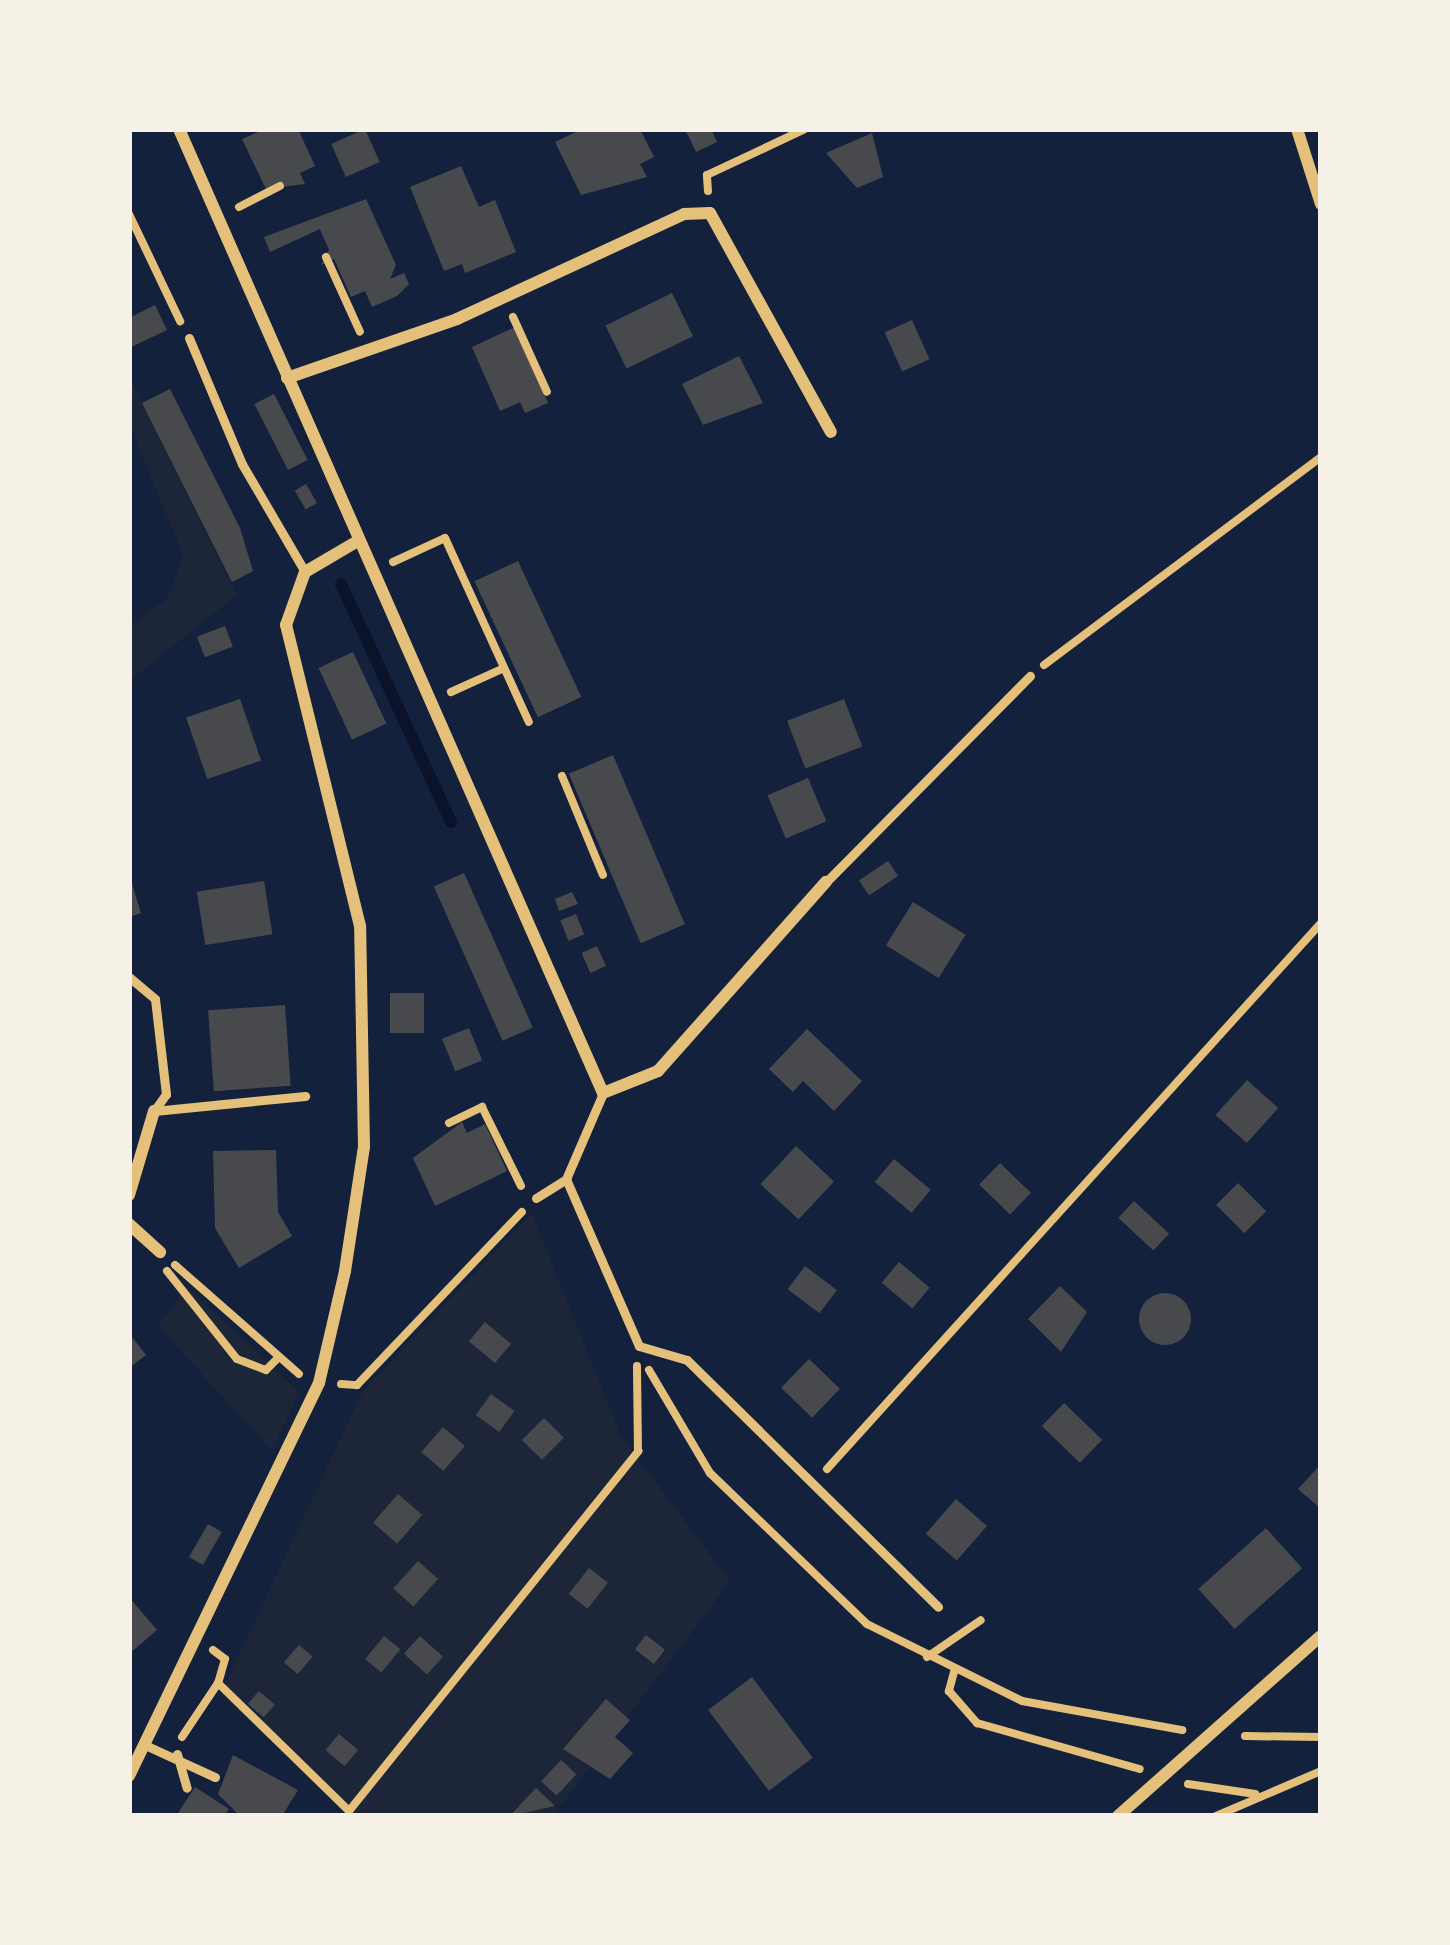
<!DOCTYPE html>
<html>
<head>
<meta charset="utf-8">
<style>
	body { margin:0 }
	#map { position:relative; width:1450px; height:1945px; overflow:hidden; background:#14213d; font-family:"IBM Plex Sans",sans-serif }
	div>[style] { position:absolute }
	.green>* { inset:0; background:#1d2539 }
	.stream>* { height:12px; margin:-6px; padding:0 6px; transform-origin:6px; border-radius:6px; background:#0b132b }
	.building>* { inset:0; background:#48494c; transform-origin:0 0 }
	.round { border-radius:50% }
	.path>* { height:8px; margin:-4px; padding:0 4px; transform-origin:4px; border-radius:4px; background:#e5c07b }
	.service>* { height:9px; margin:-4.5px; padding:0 4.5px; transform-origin:4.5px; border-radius:4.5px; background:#e5c07b }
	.minor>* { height:12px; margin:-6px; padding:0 6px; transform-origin:6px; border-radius:6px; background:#e5c07b }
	span { translate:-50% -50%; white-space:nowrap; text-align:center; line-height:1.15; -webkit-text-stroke:9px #f6f1e7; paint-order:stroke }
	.frame { position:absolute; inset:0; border:132px solid #f6f1e7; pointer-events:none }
</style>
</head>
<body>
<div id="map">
	<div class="green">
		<i style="clip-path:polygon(129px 376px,237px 595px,129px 681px,129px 626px,167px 599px,183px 555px,129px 423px)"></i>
		<i style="clip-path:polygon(532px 1213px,621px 1436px,730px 1581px,553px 1816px,347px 1816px,221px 1693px,363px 1391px)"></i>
		<i style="clip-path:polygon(187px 1287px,299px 1392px,272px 1451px,158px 1326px)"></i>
	</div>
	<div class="stream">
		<i style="left:341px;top:584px;width:262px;rotate:65.2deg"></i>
	</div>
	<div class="building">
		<i style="clip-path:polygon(265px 129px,298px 129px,315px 166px,300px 173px,305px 184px,266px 189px,242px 139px)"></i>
		<i style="left:365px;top:129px;width:36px;height:37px;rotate:66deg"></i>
		<i style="clip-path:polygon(582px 129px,640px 129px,654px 157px,640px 164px,647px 177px,581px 195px,555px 142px)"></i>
		<i style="clip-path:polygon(685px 129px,711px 129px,717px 142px,696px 152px)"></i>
		<i style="clip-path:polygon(872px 133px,883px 177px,857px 188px,826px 153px)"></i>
		<i style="clip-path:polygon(461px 166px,479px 207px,495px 200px,516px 252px,465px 273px,462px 264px,444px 271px,410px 187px)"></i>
		<i style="clip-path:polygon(366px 199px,396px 265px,390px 279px,404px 273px,409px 284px,397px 296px,372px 307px,365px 291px,351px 297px,334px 259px,321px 265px,329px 250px,320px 229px,270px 252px,264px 237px)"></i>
		<i style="left:672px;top:293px;width:48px;height:74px;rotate:64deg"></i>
		<i style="clip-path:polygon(155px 305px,167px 330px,129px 348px,129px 318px)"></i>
		<i style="left:912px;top:320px;width:43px;height:30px;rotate:66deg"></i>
		<i style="clip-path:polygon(515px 327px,548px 403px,525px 413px,520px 402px,500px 411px,472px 347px)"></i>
		<i style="clip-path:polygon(739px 356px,763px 403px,703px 425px,682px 384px)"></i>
		<i style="clip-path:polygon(170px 389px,240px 528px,253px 571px,232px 582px,142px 403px)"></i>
		<i style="left:274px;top:394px;width:74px;height:22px;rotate:63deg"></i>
		<i style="left:306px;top:484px;width:22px;height:13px;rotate:60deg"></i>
		<i style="left:518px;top:561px;width:150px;height:48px;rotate:65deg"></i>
		<i style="left:225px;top:626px;width:22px;height:30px;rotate:69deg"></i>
		<i style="left:353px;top:652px;width:79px;height:38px;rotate:65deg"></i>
		<i style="left:240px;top:699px;width:65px;height:57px;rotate:71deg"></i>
		<i style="left:844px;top:699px;width:51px;height:61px;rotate:69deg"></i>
		<i style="left:613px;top:755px;width:184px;height:48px;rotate:67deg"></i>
		<i style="left:808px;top:778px;width:47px;height:44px;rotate:67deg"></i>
		<i style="left:888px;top:861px;width:18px;height:35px;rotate:56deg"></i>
		<i style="left:464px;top:873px;width:169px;height:33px;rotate:66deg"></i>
		<i style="clip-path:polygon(130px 877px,141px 913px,129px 917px,129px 878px)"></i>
		<i style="left:264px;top:881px;width:54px;height:68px;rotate:81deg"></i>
		<i style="clip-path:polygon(572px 892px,578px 904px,559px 911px,555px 899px)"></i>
		<i style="left:913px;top:902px;width:62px;height:51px;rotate:32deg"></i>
		<i style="left:576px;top:914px;width:22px;height:17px;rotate:68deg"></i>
		<i style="left:597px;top:946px;width:22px;height:17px;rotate:66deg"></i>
		<i style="left:424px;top:993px;width:40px;height:34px;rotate:90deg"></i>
		<i style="left:285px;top:1005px;width:81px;height:77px;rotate:86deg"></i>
		<i style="left:469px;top:1028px;width:35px;height:29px;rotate:68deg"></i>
		<i style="clip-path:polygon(807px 1029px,862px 1081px,834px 1111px,803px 1081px,793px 1092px,769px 1069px)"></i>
		<i style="left:1247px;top:1080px;width:42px;height:47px;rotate:42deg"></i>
		<i style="clip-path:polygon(462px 1122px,467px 1133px,485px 1124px,507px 1171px,435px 1206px,413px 1158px)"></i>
		<i style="left:796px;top:1146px;width:52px;height:52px;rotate:43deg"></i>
		<i style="clip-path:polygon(276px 1150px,278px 1212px,292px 1236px,239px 1268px,215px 1228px,213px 1151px)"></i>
		<i style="left:894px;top:1159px;width:48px;height:30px;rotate:40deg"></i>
		<i style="left:1000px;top:1163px;width:43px;height:30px;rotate:44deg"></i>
		<i style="left:1238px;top:1183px;width:40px;height:31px;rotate:45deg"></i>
		<i style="left:1134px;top:1201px;width:48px;height:23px;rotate:43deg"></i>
		<i style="left:899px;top:1262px;width:40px;height:27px;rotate:40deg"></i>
		<i style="left:805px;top:1266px;width:40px;height:29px;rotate:37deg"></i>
		<i style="clip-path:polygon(1060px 1286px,1087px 1312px,1061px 1352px,1028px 1319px)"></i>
		<i class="round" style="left:1139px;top:1293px;width:52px;height:52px"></i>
		<i style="left:485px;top:1322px;width:34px;height:25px;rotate:40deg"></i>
		<i style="clip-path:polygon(129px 1333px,146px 1355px,129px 1368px)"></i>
		<i style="left:809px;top:1359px;width:43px;height:40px;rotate:44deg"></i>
		<i style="left:491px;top:1394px;width:29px;height:26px;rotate:36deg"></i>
		<i style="left:1064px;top:1403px;width:53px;height:32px;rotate:44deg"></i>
		<i style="left:544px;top:1418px;width:28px;height:31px;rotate:45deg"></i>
		<i style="left:443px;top:1427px;width:29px;height:33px;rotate:41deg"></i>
		<i style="clip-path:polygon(1321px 1464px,1321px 1509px,1298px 1489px)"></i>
		<i style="left:398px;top:1494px;width:32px;height:38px;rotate:41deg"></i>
		<i style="left:956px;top:1499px;width:41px;height:46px;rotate:41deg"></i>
		<i style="left:208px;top:1524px;width:16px;height:38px;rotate:30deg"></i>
		<i style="left:1266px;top:1528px;width:54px;height:91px;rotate:48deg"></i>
		<i style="left:418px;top:1561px;width:27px;height:37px;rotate:42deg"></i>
		<i style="left:589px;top:1568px;width:24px;height:33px;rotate:38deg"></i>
		<i style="clip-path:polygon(129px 1597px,157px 1630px,129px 1654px)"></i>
		<i style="left:646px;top:1635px;width:24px;height:18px;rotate:38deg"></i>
		<i style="left:384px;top:1636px;width:21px;height:30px;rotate:39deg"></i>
		<i style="left:420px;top:1636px;width:31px;height:24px;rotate:42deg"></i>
		<i style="left:299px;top:1645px;width:18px;height:23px;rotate:41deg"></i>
		<i style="left:752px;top:1677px;width:101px;height:55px;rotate:53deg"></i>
		<i style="left:259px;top:1691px;width:21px;height:17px;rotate:41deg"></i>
		<i style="clip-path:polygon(606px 1699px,630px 1720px,615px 1737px,633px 1753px,610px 1779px,563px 1749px)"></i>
		<i style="left:339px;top:1734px;width:25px;height:21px;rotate:40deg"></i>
		<i style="clip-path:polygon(233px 1755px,298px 1790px,282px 1816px,240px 1816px,218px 1794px)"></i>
		<i style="left:561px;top:1760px;width:21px;height:29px;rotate:43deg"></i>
		<i style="clip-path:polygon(195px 1787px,229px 1809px,224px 1816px,176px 1816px)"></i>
		<i style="clip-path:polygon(536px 1788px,555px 1806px,510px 1816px,519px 1806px)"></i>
	</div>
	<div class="path">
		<i style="left:708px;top:191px;width:16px;rotate:-94deg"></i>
		<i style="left:707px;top:175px;width:108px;rotate:-25.1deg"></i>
		<i style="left:239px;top:207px;width:46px;rotate:-27.1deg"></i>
		<i style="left:129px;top:214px;width:119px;rotate:64.5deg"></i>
		<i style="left:326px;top:257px;width:82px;rotate:65.6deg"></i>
		<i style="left:513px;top:317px;width:82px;rotate:65.6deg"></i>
		<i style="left:393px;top:562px;width:57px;rotate:-24.8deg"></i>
		<i style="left:445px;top:538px;width:202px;rotate:65.5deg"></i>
		<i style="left:1044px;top:665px;width:346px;rotate:-36.9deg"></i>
		<i style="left:451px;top:692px;width:58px;rotate:-24.4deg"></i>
		<i style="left:562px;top:776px;width:107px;rotate:67.5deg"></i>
		<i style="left:449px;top:1123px;width:37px;rotate:-26deg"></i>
		<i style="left:482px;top:1107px;width:88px;rotate:63.7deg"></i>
		<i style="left:175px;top:1265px;width:165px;rotate:41.3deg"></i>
		<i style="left:167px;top:1271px;width:112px;rotate:51.5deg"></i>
		<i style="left:237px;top:1359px;width:31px;rotate:21deg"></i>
		<i style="left:266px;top:1370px;width:16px;rotate:-45deg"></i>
		<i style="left:649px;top:1370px;width:120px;rotate:59.4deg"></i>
		<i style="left:710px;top:1473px;width:218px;rotate:43.9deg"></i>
		<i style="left:867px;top:1624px;width:173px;rotate:26.4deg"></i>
		<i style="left:1022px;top:1701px;width:163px;rotate:10.3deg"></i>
		<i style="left:341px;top:1384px;width:16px;rotate:4deg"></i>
		<i style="left:357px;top:1385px;width:239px;rotate:-46.4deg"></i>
		<i style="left:827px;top:1469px;width:736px;rotate:-47.86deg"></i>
		<i style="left:213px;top:1650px;width:15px;rotate:37deg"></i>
		<i style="left:225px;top:1659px;width:25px;rotate:106deg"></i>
		<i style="left:927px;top:1657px;width:65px;rotate:-34.4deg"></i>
		<i style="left:954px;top:1672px;width:20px;rotate:105deg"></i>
		<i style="left:949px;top:1691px;width:43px;rotate:48.8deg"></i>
		<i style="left:977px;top:1723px;width:169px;rotate:15.8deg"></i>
		<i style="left:1245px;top:1736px;width:76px;rotate:0.8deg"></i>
		<i style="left:182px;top:1737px;width:65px;rotate:-56.3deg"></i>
		<i style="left:218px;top:1683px;width:183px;rotate:44.3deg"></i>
		<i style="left:349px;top:1811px;width:462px;rotate:-51.2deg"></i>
		<i style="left:638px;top:1451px;width:85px;rotate:-90.7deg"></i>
		<i style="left:1188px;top:1784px;width:68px;rotate:8.5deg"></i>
		<i style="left:1216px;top:1816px;width:114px;rotate:-23.2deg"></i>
	</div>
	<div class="service">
		<i style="left:189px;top:338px;width:137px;rotate:67.2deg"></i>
		<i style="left:242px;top:464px;width:125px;rotate:59.7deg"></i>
		<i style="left:826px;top:882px;width:290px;rotate:-45.3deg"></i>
		<i style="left:129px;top:977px;width:34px;rotate:40deg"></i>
		<i style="left:155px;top:999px;width:96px;rotate:83.4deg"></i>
		<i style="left:166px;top:1094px;width:21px;rotate:125deg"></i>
		<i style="left:154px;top:1111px;width:152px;rotate:-5.7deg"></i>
		<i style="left:566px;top:1179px;width:182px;rotate:66.4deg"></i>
		<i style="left:639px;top:1346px;width:50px;rotate:16.3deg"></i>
		<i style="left:687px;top:1360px;width:352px;rotate:44.5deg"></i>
		<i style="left:566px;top:1179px;width:94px;rotate:-66.7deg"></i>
		<i style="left:536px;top:1198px;width:36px;rotate:-32deg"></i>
		<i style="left:145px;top:1745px;width:77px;rotate:24.6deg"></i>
		<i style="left:177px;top:1754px;width:35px;rotate:74deg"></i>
	</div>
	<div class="minor">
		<i style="left:179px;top:129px;width:1053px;rotate:66.26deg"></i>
		<i style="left:603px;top:1093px;width:59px;rotate:-21.8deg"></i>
		<i style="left:658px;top:1071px;width:253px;rotate:-48.4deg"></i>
		<i style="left:1297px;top:129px;width:79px;rotate:72.3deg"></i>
		<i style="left:287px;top:378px;width:180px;rotate:-19.1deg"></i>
		<i style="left:457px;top:319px;width:250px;rotate:-24.8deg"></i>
		<i style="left:684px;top:214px;width:26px;rotate:-2deg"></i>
		<i style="left:710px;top:213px;width:250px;rotate:61.1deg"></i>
		<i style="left:129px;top:1195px;width:88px;rotate:-73.4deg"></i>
		<i style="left:129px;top:1224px;width:42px;rotate:42.1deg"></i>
		<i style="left:129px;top:1776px;width:437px;rotate:-64.2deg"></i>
		<i style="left:319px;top:1383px;width:115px;rotate:-76.9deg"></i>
		<i style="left:345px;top:1271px;width:125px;rotate:-81.3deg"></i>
		<i style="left:364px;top:1147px;width:221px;rotate:-91deg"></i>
		<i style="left:360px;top:926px;width:310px;rotate:-103.8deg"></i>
		<i style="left:286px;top:625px;width:56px;rotate:-70.3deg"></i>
		<i style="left:305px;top:572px;width:59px;rotate:-30.5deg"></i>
		<i style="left:1118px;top:1816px;width:271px;rotate:-41.6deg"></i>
	</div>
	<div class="frame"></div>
</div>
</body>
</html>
